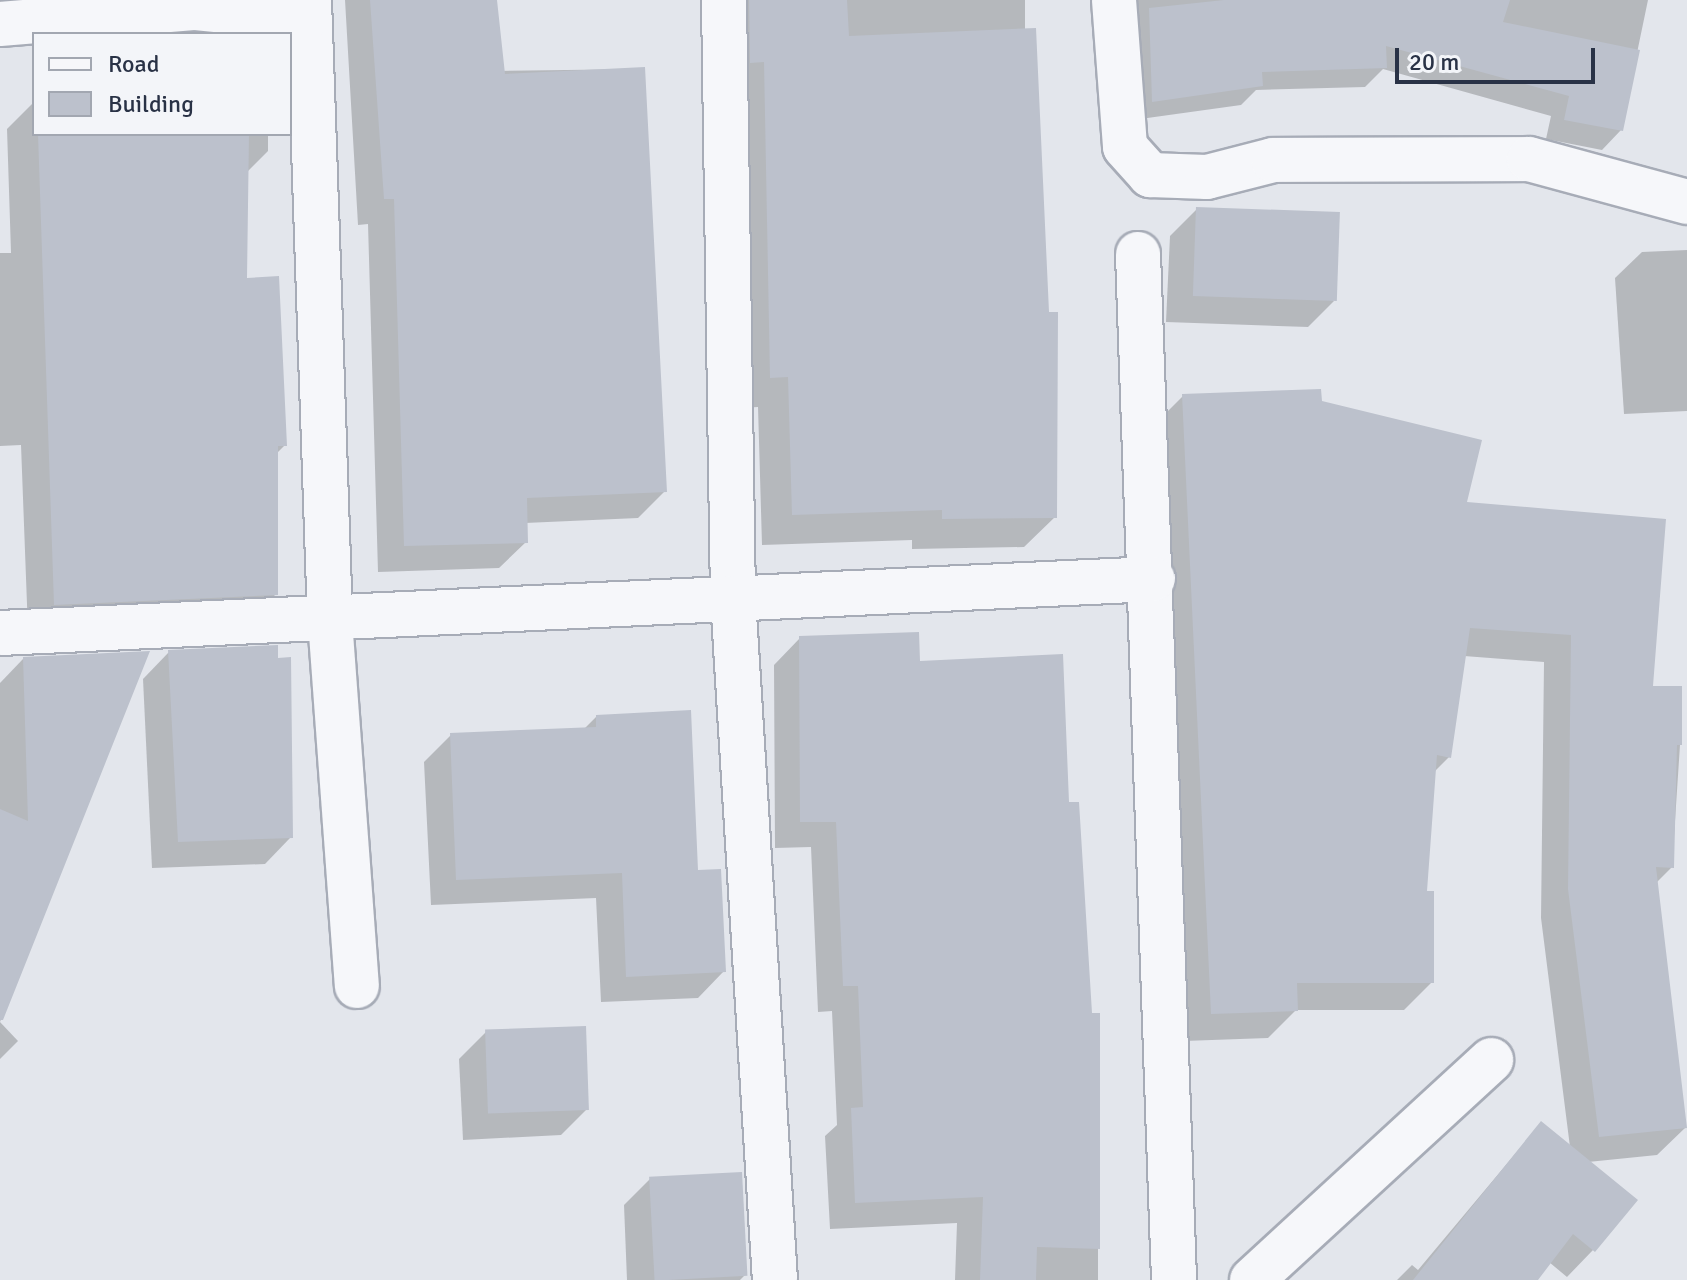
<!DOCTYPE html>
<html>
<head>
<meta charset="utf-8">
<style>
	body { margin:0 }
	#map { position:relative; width:1687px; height:1280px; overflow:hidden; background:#e3e6ec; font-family:Signika,sans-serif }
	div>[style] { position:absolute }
	.shadow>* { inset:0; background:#0003 }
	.building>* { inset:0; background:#bcc1cc; transform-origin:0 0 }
	.roads { filter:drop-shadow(2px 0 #a7acb7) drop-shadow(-2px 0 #a7acb7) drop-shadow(0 2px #a7acb7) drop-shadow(0 -2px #a7acb7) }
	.minor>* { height:44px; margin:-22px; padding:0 22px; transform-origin:22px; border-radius:22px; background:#f6f7fa }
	span { translate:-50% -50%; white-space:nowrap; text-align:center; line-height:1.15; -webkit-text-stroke:6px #f3f5f9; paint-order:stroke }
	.legend { position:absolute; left:32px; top:32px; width:260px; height:104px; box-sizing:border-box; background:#f3f5f9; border:2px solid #a2a7b1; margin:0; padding:10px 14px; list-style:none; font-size:24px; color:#293246 }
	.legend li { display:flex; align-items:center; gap:16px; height:40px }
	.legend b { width:40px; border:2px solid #a2a7b1 }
	.scale { position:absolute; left:1395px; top:48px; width:200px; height:36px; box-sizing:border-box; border:4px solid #293246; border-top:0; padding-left:10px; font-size:24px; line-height:28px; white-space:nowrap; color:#293246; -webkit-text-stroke:6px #f3f5f9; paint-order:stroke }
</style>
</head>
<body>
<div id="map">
	<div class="shadow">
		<i style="clip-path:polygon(345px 0,493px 0,498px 71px,643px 69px,665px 491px,638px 518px,525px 523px,526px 542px,499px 568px,378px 572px,368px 224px,358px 225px)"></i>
		<i style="clip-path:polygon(715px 0,1025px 0,1025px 296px,1055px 517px,1024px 547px,912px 549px,912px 540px,762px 545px,758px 407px,740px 408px)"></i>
		<i style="clip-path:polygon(1132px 0,1648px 0,1621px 130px,1602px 150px,1546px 139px,1551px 116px,1383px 69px,1365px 87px,1256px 90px,1241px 105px,1133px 120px)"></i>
		<i style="clip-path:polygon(34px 102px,34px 134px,268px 134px,268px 151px,246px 173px,245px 280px,285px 445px,276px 454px,276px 594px,249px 621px,28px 631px,21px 445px,0 446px,0 253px,11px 253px,7px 129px)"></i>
		<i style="clip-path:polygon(1197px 209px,1334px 301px,1308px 327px,1166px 322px,1170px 236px)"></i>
		<i style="clip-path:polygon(1687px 250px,1687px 411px,1624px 414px,1615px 278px,1642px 252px)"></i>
		<i style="clip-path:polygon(1183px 396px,1320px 403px,1464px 504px,1650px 688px,1680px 745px,1672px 867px,1656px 883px,1685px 1128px,1657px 1155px,1588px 1162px,1593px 1250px,1567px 1277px,1549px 1262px,1535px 1280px,1397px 1280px,1412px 1265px,1418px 1270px,1541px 1123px,1570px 1147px,1541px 918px,1544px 662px,1464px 656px,1449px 757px,1434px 772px,1425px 893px,1432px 982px,1404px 1010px,1296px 1010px,1268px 1038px,1184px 1041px,1155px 424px)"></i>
		<i style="clip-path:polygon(800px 638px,918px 664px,1067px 804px,1090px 1015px,1098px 1015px,1098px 1280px,955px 1280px,957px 1223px,830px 1229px,825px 1136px,837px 1125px,832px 1011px,818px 1012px,811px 847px,775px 848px,774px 665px)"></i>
		<i style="clip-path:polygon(169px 652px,291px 837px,265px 864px,152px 868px,143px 679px)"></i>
		<i style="clip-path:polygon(147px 653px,0 1022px,0 683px,23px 659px)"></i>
		<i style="clip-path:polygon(596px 717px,697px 872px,724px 971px,698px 998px,601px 1002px,596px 898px,431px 905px,424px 762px,451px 735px,583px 730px)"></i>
		<i style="clip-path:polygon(0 1022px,18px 1041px,0 1059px)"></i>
		<i style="clip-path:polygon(486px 1032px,587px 1109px,561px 1135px,463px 1140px,459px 1059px)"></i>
		<i style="clip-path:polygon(650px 1179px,745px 1275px,740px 1280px,627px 1280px,624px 1205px)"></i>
	</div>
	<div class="building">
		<i style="clip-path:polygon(370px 0,497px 0,505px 74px,645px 67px,667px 492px,527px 498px,528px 543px,404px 546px,394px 199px,384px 199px)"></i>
		<i style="clip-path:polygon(749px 0,847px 0,849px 36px,1036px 28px,1049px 312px,1058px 312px,1057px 518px,942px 519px,942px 510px,792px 515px,788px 377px,770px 378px,764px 62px,750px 63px)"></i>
		<i style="clip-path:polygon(1224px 0,1510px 0,1503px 22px,1640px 50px,1623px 131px,1564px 120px,1569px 96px,1386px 46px,1387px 68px,1262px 72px,1263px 86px,1152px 102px,1149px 8px)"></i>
		<i style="clip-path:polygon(38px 134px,249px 134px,247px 278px,279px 276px,287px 446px,278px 446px,278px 595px,54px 605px)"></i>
		<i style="left:1196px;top:207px;width:144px;height:89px;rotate:2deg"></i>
		<i style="clip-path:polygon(1321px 389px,1322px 401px,1482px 440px,1467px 502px,1666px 519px,1653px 686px,1682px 686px,1682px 745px,1677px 745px,1674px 868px,1656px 867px,1687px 1128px,1599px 1137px,1568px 889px,1571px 635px,1470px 628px,1451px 758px,1437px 755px,1427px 891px,1434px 891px,1434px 983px,1297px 983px,1298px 1011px,1211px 1014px,1182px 394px)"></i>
		<i style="clip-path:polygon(919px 632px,920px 661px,1063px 654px,1069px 802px,1079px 802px,1092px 1013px,1100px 1013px,1100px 1249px,1037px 1247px,1036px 1280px,980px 1280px,983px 1197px,855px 1203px,851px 1108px,863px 1107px,858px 986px,843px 986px,836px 822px,800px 822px,799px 636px)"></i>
		<i style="clip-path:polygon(278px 645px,278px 658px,291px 657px,293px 838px,178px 842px,168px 650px)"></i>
		<i style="clip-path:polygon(150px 651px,3px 1020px,0 1020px,0 809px,28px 821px,23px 657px)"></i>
		<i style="clip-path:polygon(691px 710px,698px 870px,721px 869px,726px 972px,626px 977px,622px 873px,456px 880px,450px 733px,596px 727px,596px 715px)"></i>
		<i style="left:586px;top:1026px;width:84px;height:101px;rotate:88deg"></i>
		<i style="clip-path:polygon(1541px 1121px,1638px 1200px,1595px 1252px,1573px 1234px,1538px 1280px,1413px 1280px)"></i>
		<i style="left:742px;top:1172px;width:104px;height:93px;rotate:87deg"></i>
	</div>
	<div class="roads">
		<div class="minor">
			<i style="left:309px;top:0;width:620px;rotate:88.06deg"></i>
			<i style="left:330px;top:620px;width:367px;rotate:85.8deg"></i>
			<i style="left:724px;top:0;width:598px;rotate:89.14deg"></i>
			<i style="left:733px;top:598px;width:683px;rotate:86.48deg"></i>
			<i style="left:1114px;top:0;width:147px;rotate:85.7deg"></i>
			<i style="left:1125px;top:147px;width:38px;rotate:48deg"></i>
			<i style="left:1150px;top:175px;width:57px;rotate:2deg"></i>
			<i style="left:1207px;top:177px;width:68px;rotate:-14.4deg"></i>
			<i style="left:1273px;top:160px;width:256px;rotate:-0.2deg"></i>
			<i style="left:1529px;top:159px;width:164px;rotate:15.2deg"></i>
			<i style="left:0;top:24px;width:197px;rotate:-4.7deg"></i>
			<i style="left:196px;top:8px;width:110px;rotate:5.8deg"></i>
			<i style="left:1138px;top:254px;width:1027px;rotate:87.99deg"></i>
			<i style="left:0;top:633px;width:1154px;rotate:-2.68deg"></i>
			<i style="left:1252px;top:1280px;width:325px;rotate:-42.6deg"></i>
		</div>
	</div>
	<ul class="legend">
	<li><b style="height:10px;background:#f6f7fa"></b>Road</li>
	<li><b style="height:22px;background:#bcc1cc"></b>Building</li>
	</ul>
	<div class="scale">20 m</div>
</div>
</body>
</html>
